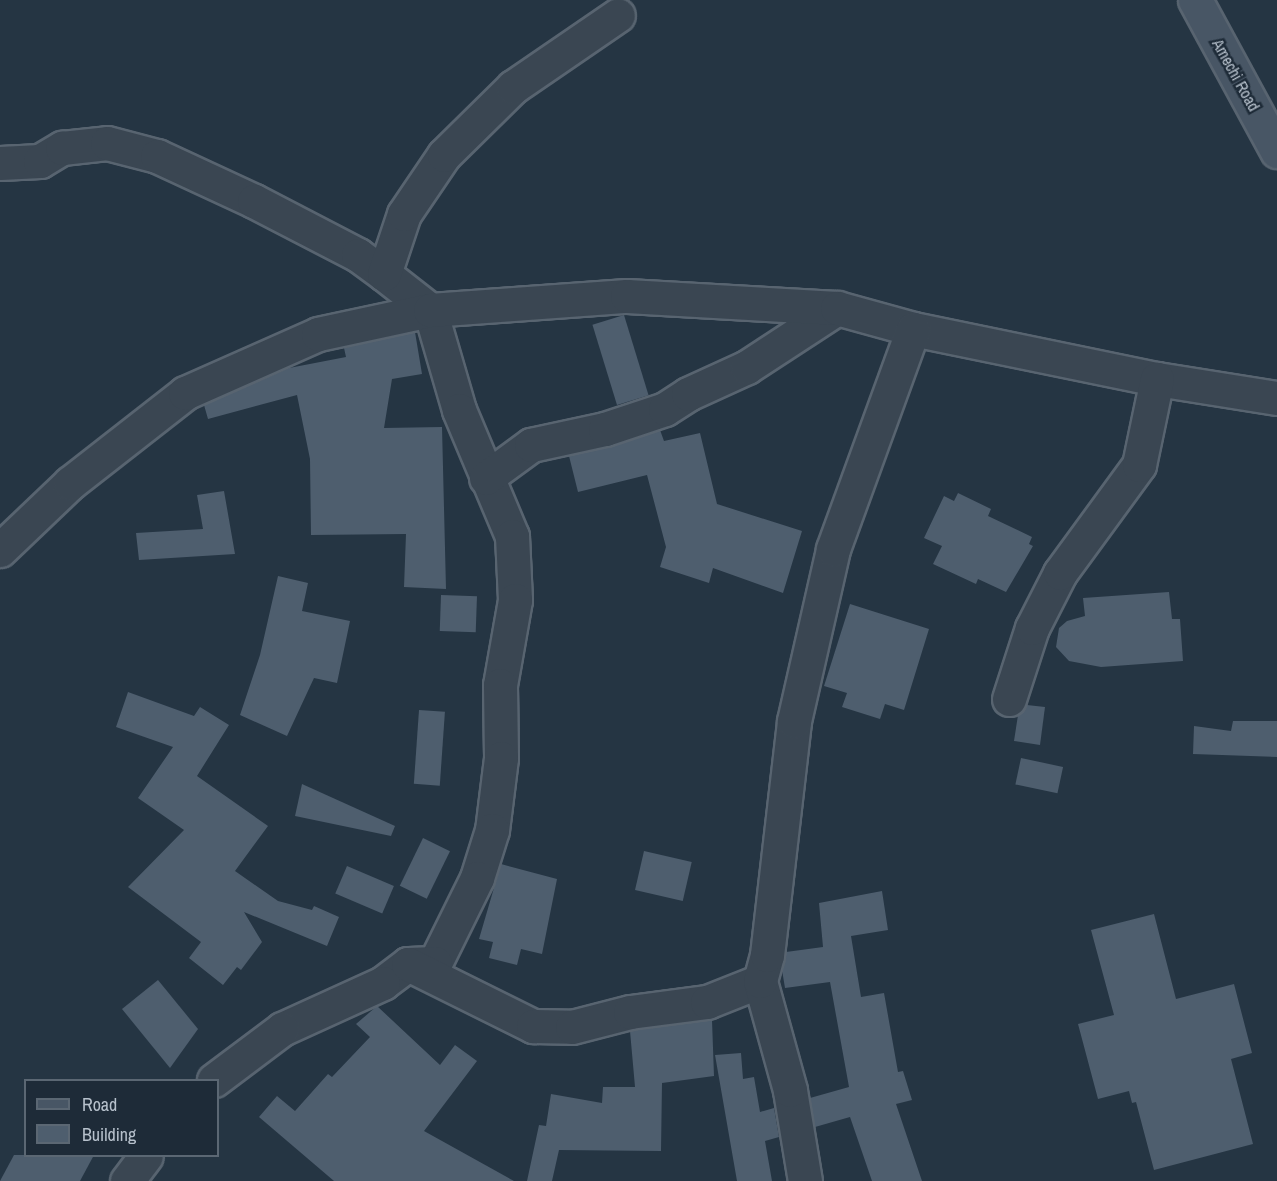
<!DOCTYPE html>
<html>
<head>
<meta charset="utf-8">
<style>
	body { margin:0 }
	#map { position:relative; width:1277px; height:1181px; overflow:hidden; background:#253543; font-family:"Archivo Narrow",sans-serif }
	div>[style] { position:absolute }
	.building>* { inset:0; background:#4e5e6e; transform-origin:0 0 }
	.roads { filter:drop-shadow(2px 0 #586470) drop-shadow(-2px 0 #586470) drop-shadow(0 2px #586470) drop-shadow(0 -2px #586470) }
	.minor>* { height:33px; margin:-16.5px; padding:0 16.5px; transform-origin:16.5px; border-radius:16.5px; background:#3a4652 }
	.secondary>* { height:33px; margin:-16.5px; padding:0 16.5px; transform-origin:16.5px; border-radius:16.5px; background:#485665 }
	span { translate:-50% -50%; white-space:nowrap; text-align:center; line-height:1.15; -webkit-text-stroke:5px #1e2b38; paint-order:stroke }
	.street-label { font-size:16px; color:#b7c1cc }
	.legend { position:absolute; left:24px; top:1079px; width:195px; height:78px; box-sizing:border-box; background:#1e2b38; border:2px solid #5b6773; margin:0; padding:8px 10px; list-style:none; font-size:18px; color:#b7c1cc }
	.legend li { display:flex; align-items:center; gap:12px; height:30px }
	.legend b { width:30px; border:2px solid #5b6773 }
</style>
</head>
<body>
<div id="map">
	<div class="building">
		<i style="left:624px;top:315px;width:84px;height:33px;rotate:73deg"></i>
		<i style="clip-path:polygon(415px 332px,422px 374px,392px 379px,384px 428px,442px 427px,446px 589px,404px 587px,406px 534px,311px 535px,310px 459px,297px 395px,208px 419px,204px 405px,289px 368px,346px 357px,344px 348px)"></i>
		<i style="clip-path:polygon(660px 430px,664px 441px,700px 433px,717px 504px,802px 531px,783px 593px,713px 568px,709px 583px,660px 567px,666px 547px,647px 475px,578px 492px,569px 456px)"></i>
		<i style="clip-path:polygon(224px 491px,235px 554px,139px 560px,136px 533px,203px 529px,197px 495px)"></i>
		<i style="clip-path:polygon(958px 493px,991px 509px,988px 516px,1032px 537px,1029px 544px,1033px 546px,1006px 592px,978px 579px,976px 584px,933px 564px,942px 546px,924px 538px,944px 496px,954px 501px)"></i>
		<i style="clip-path:polygon(278px 576px,308px 583px,302px 611px,350px 621px,337px 683px,314px 678px,287px 736px,240px 715px,260px 655px)"></i>
		<i style="clip-path:polygon(1169px 592px,1172px 619px,1180px 619px,1183px 661px,1101px 667px,1069px 661px,1056px 647px,1059px 628px,1067px 621px,1085px 616px,1083px 598px)"></i>
		<i style="left:441px;top:595px;width:36px;height:36px;rotate:2deg"></i>
		<i style="clip-path:polygon(850px 604px,929px 629px,904px 710px,885px 704px,880px 719px,842px 707px,847px 693px,824px 686px)"></i>
		<i style="clip-path:polygon(128px 692px,194px 716px,200px 707px,229px 725px,197px 776px,268px 826px,235px 871px,278px 901px,312px 910px,314px 906px,339px 917px,327px 946px,244px 912px,262px 942px,241px 970px,237px 967px,223px 985px,189px 958px,201px 942px,128px 887px,184px 830px,138px 798px,173px 747px,116px 727px)"></i>
		<i style="clip-path:polygon(1027px 705px,1045px 707px,1040px 745px,1014px 741px,1018px 715px)"></i>
		<i style="left:419px;top:710px;width:26px;height:74px;rotate:4deg"></i>
		<i style="clip-path:polygon(1233px 721px,1277px 721px,1277px 757px,1193px 754px,1194px 726px,1231px 731px)"></i>
		<i style="left:1021px;top:758px;width:43px;height:27px;rotate:12deg"></i>
		<i style="clip-path:polygon(302px 784px,395px 826px,391px 836px,295px 816px)"></i>
		<i style="left:423px;top:838px;width:30px;height:53px;rotate:26deg"></i>
		<i style="left:644px;top:851px;width:49px;height:40px;rotate:13deg"></i>
		<i style="clip-path:polygon(501px 864px,557px 879px,542px 954px,521px 949px,517px 965px,489px 958px,493px 942px,479px 939px)"></i>
		<i style="left:347px;top:866px;width:51px;height:30px;rotate:23deg"></i>
		<i style="clip-path:polygon(882px 891px,888px 930px,851px 936px,861px 997px,884px 993px,898px 1072px,903px 1071px,912px 1100px,896px 1104px,922px 1181px,872px 1181px,850px 1117px,815px 1127px,810px 1098px,849px 1087px,830px 982px,785px 988px,782px 970px,786px 952px,823px 947px,819px 903px)"></i>
		<i style="clip-path:polygon(1154px 914px,1176px 999px,1234px 984px,1252px 1053px,1231px 1059px,1253px 1144px,1154px 1170px,1136px 1102px,1132px 1103px,1129px 1091px,1098px 1099px,1078px 1024px,1114px 1015px,1091px 930px)"></i>
		<i style="clip-path:polygon(158px 980px,198px 1029px,170px 1068px,122px 1009px)"></i>
		<i style="clip-path:polygon(377px 1006px,440px 1065px,455px 1045px,477px 1061px,424px 1131px,514px 1181px,334px 1181px,259px 1117px,277px 1096px,295px 1111px,328px 1074px,332px 1077px,370px 1037px,356px 1024px)"></i>
		<i style="clip-path:polygon(712px 1020px,714px 1076px,662px 1083px,661px 1151px,559px 1150px,552px 1181px,527px 1181px,539px 1125px,546px 1126px,551px 1094px,602px 1103px,603px 1087px,635px 1087px,630px 1031px)"></i>
		<i style="clip-path:polygon(741px 1053px,743px 1079px,754px 1077px,760px 1112px,774px 1108px,779px 1137px,765px 1141px,772px 1181px,737px 1181px,715px 1055px)"></i>
		<i style="clip-path:polygon(14px 1155px,94px 1155px,80px 1181px,0 1181px)"></i>
	</div>
	<div class="roads">
		<div class="minor">
			<i style="left:0;top:163px;width:40px;rotate:-2.9deg"></i>
			<i style="left:40px;top:161px;width:26px;rotate:-31deg"></i>
			<i style="left:62px;top:148px;width:45px;rotate:-6.3deg"></i>
			<i style="left:107px;top:143px;width:52px;rotate:14.6deg"></i>
			<i style="left:157px;top:156px;width:107px;rotate:24.9deg"></i>
			<i style="left:254px;top:201px;width:117px;rotate:27.4deg"></i>
			<i style="left:358px;top:255px;width:32px;rotate:36deg"></i>
			<i style="left:384px;top:274px;width:58px;rotate:38deg"></i>
			<i style="left:430px;top:310px;width:104px;rotate:73.8deg"></i>
			<i style="left:459px;top:410px;width:137px;rotate:67.2deg"></i>
			<i style="left:512px;top:536px;width:64px;rotate:87.3deg"></i>
			<i style="left:515px;top:600px;width:86px;rotate:100deg"></i>
			<i style="left:500px;top:685px;width:73px;rotate:89.2deg"></i>
			<i style="left:501px;top:758px;width:73px;rotate:97.1deg"></i>
			<i style="left:492px;top:830px;width:50px;rotate:107.4deg"></i>
			<i style="left:477px;top:878px;width:95px;rotate:116.3deg"></i>
			<i style="left:435px;top:963px;width:27px;rotate:178deg"></i>
			<i style="left:408px;top:964px;width:31px;rotate:143deg"></i>
			<i style="left:383px;top:983px;width:111px;rotate:155.5deg"></i>
			<i style="left:282px;top:1029px;width:85px;rotate:143.1deg"></i>
			<i style="left:384px;top:274px;width:63px;rotate:-71.6deg"></i>
			<i style="left:404px;top:214px;width:71px;rotate:-55.9deg"></i>
			<i style="left:444px;top:155px;width:97px;rotate:-44.6deg"></i>
			<i style="left:513px;top:87px;width:127px;rotate:-34.4deg"></i>
			<i style="left:486px;top:478px;width:56px;rotate:-36.3deg"></i>
			<i style="left:531px;top:445px;width:76px;rotate:-12.2deg"></i>
			<i style="left:605px;top:429px;width:63px;rotate:-18.4deg"></i>
			<i style="left:665px;top:409px;width:27px;rotate:-33deg"></i>
			<i style="left:688px;top:394px;width:65px;rotate:-24.6deg"></i>
			<i style="left:747px;top:367px;width:108px;rotate:-33.2deg"></i>
			<i style="left:0;top:550px;width:97px;rotate:-43.7deg"></i>
			<i style="left:70px;top:483px;width:146px;rotate:-38deg"></i>
			<i style="left:185px;top:393px;width:145px;rotate:-23.9deg"></i>
			<i style="left:318px;top:334px;width:115px;rotate:-12.1deg"></i>
			<i style="left:430px;top:310px;width:197px;rotate:-4.1deg"></i>
			<i style="left:627px;top:296px;width:210px;rotate:3.3deg"></i>
			<i style="left:837px;top:308px;width:79px;rotate:15.4deg"></i>
			<i style="left:913px;top:329px;width:249px;rotate:11.6deg"></i>
			<i style="left:1157px;top:379px;width:121px;rotate:9deg"></i>
			<i style="left:1009px;top:699px;width:75px;rotate:-72.1deg"></i>
			<i style="left:1032px;top:628px;width:62px;rotate:-63deg"></i>
			<i style="left:1060px;top:573px;width:134px;rotate:-53.8deg"></i>
			<i style="left:1139px;top:465px;width:88px;rotate:-78.2deg"></i>
			<i style="left:408px;top:964px;width:140px;rotate:26.4deg"></i>
			<i style="left:533px;top:1026px;width:39px;rotate:1deg"></i>
			<i style="left:572px;top:1027px;width:60px;rotate:-14.5deg"></i>
			<i style="left:630px;top:1012px;width:78px;rotate:-7.4deg"></i>
			<i style="left:707px;top:1002px;width:57px;rotate:-21.6deg"></i>
			<i style="left:127px;top:1181px;width:31px;rotate:-53deg"></i>
			<i style="left:805px;top:1181px;width:92px;rotate:-99.4deg"></i>
			<i style="left:790px;top:1090px;width:113px;rotate:-105.4deg"></i>
			<i style="left:760px;top:981px;width:27px;rotate:-75deg"></i>
			<i style="left:767px;top:955px;width:236px;rotate:-83.4deg"></i>
			<i style="left:794px;top:721px;width:176px;rotate:-77.2deg"></i>
			<i style="left:833px;top:549px;width:234px;rotate:-70deg"></i>
		</div>
		<div class="secondary">
			<i style="left:1195px;top:0;width:172px;rotate:61.5deg"></i>
		</div>
	</div>
	<div class="street-label">
		<span style="left:1236px;top:75px;rotate:61deg">Amechi Road</span>
	</div>
	<ul class="legend">
	<li><b style="height:8px;background:#485665"></b>Road</li>
	<li><b style="height:16px;background:#4e5e6e"></b>Building</li>
	</ul>
</div>
</body>
</html>
